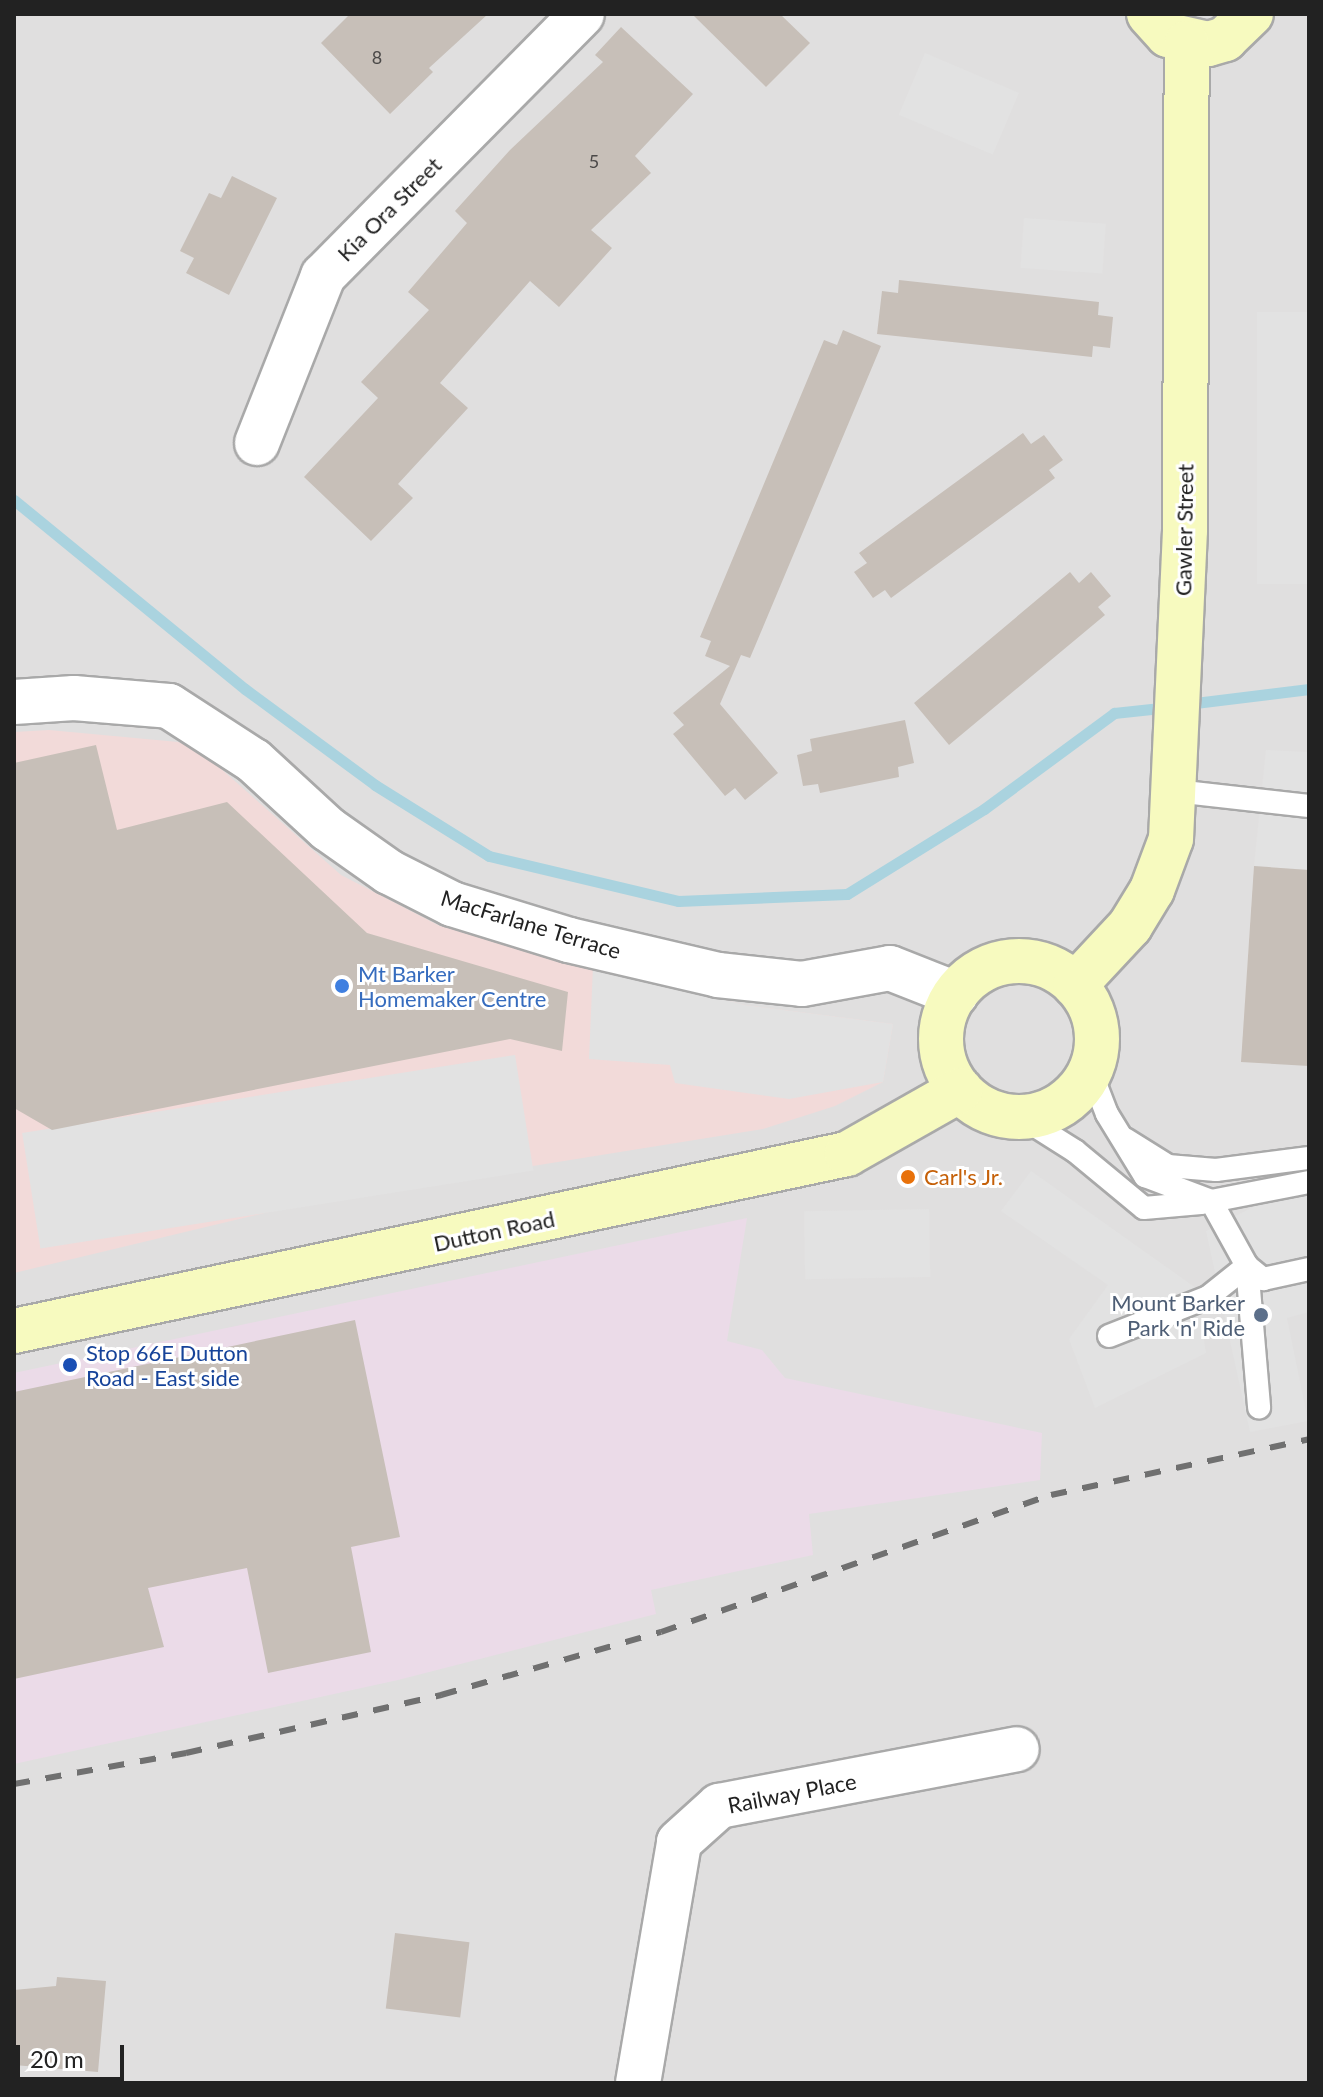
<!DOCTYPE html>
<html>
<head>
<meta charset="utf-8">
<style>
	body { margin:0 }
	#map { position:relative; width:1323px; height:2097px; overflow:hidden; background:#f2efe9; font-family:Lato,sans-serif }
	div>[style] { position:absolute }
	.residential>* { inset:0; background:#e0dfdf; transform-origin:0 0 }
	.commercial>* { inset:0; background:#f2dad9 }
	.industrial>* { inset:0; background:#ebdbe8 }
	.parking>* { inset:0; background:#e2e2e2; transform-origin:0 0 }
	.stream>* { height:11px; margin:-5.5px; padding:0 5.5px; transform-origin:5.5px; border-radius:5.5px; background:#aad3df }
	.building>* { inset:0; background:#c7bfb8; transform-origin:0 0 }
	.roads { filter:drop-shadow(2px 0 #a9a9a9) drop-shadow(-2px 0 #a9a9a9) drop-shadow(0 2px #a9a9a9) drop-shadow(0 -2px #a9a9a9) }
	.lane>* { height:22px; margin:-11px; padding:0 11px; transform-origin:11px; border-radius:11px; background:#fff }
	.street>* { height:44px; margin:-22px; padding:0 22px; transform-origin:22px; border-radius:22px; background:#fff }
	.secondary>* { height:44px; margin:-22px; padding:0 22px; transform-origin:22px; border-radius:22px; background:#f7fabf }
	.secondary>.ring { margin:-22px; padding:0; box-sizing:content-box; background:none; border:44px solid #f7fabf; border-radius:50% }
	.rail>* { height:6px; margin-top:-3px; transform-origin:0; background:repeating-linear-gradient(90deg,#707070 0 16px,transparent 0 32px) }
	.dots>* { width:22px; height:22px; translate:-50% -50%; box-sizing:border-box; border:4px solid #fff; border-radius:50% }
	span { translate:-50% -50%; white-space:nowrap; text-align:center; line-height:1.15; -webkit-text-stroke:6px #fff; paint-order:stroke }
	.number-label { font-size:18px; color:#4b4948 }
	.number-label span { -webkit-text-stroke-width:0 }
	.street-label { font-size:22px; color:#222 }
	.shop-label { font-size:22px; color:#366cbe }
	.left { translate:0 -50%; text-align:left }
	.food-label { font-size:22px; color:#c56008 }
	.service-label { font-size:22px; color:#4e5e75 }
	.right { translate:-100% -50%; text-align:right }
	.transit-label { font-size:22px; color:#164399 }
	.frame { position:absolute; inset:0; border:16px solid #222; pointer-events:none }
	.scale { position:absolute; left:16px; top:2045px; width:108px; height:36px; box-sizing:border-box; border:4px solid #222; border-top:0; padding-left:10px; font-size:24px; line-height:28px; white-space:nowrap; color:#222; -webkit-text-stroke:6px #fff; paint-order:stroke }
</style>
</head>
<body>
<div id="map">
	<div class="residential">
		<i style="left:14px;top:14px;width:1295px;height:2069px"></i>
	</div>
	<div class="commercial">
		<i style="clip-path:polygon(49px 730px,178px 742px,202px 752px,341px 875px,440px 926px,745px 1005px,893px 1024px,883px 1082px,835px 1106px,763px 1129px,314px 1201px,14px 1273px,14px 732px)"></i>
	</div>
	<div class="industrial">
		<i style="clip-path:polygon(747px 1218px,727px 1341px,762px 1350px,785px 1378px,1042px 1433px,1040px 1480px,809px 1514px,813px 1555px,651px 1590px,656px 1614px,398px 1680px,14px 1764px,14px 1373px)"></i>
	</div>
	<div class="parking">
		<i style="left:925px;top:53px;width:102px;height:67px;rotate:23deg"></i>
		<i style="left:1024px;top:218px;width:82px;height:50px;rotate:4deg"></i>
		<i style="left:1309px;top:312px;width:272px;height:52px;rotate:90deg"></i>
		<i style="clip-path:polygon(1266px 750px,1309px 752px,1309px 870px,1254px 866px)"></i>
		<i style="clip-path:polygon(593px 966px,745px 1005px,893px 1024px,883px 1082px,789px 1099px,675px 1083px,670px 1065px,589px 1059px)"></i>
		<i style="left:515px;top:1055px;width:117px;height:499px;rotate:81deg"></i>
		<i style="clip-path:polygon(1031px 1171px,1196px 1288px,1206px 1353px,1095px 1408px,1069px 1339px,1108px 1285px,1001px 1211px)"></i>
		<i style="clip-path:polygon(1309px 1193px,1309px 1312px,1287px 1318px,1308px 1421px,1250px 1432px,1206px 1231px,1261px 1203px)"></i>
		<i style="left:929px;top:1209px;width:68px;height:125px;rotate:89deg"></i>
	</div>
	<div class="stream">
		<i style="left:14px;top:500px;width:298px;rotate:39.3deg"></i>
		<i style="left:245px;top:689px;width:162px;rotate:36.4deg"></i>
		<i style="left:375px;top:785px;width:134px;rotate:31.9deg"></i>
		<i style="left:489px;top:856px;width:194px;rotate:13.4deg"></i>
		<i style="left:678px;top:901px;width:169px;rotate:-2.4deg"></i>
		<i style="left:847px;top:894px;width:161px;rotate:-31.8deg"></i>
		<i style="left:984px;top:809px;width:162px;rotate:-36.4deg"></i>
		<i style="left:1114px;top:713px;width:56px;rotate:-6.1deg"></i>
		<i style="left:1187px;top:704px;width:123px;rotate:-7deg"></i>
	</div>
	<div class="building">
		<i style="clip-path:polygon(350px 14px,488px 14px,429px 68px,433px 72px,390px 114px,321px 43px)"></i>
		<i style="clip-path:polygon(692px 14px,780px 14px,810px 43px,766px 87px)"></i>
		<i style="clip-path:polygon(621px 27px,693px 94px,635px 156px,651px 173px,591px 230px,612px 248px,559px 307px,530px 281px,440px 383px,468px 408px,398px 484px,413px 498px,371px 541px,304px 477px,378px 398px,361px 382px,429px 310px,408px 292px,467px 223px,455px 211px,510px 150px,603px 62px,595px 55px)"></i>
		<i style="clip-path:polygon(232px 176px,277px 198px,229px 295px,186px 273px,194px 258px,180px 251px,209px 193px,221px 198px)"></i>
		<i style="clip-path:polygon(899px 280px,1099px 302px,1098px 315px,1113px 317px,1110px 348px,1093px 346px,1092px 357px,877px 334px,882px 291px,898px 293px)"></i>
		<i style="clip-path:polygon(843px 330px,881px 346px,750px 658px,741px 655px,720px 704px,778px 773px,745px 800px,735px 788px,725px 796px,673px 734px,684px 725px,673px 713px,730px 666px,705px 656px,711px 641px,700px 637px,824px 340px,837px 345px)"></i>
		<i style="clip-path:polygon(1023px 433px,1031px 444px,1044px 435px,1063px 460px,1049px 470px,1055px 478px,891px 598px,885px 590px,873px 598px,854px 572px,867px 563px,859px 553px)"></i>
		<i style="clip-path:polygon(1070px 572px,1079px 583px,1091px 572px,1111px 596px,1098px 607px,1105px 615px,949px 745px,914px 703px)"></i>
		<i style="clip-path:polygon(905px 720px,914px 763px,898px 767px,899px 777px,820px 793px,818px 784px,803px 786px,797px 755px,812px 751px,810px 739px)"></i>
		<i style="clip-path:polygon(96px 745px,117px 830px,227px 802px,367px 933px,568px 992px,562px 1051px,510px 1039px,52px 1130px,14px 1108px,14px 763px)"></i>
		<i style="clip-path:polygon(1254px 866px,1309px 870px,1309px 1066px,1241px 1062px)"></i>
		<i style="clip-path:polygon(355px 1320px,400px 1537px,351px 1547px,371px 1652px,268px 1673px,247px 1568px,148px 1588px,164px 1647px,14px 1679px,14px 1392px)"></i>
		<i style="left:395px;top:1933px;width:75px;height:76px;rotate:7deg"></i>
		<i style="clip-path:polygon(57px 1977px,106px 1981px,98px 2072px,14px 2065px,14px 1990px,56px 1986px)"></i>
	</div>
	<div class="roads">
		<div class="lane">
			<i style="left:1175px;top:791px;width:135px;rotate:6.4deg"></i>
			<i style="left:1090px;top:1070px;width:47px;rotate:68.9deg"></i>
			<i style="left:1107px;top:1114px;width:73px;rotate:58.5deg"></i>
			<i style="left:1145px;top:1176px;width:71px;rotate:20.7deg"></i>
			<i style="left:1211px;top:1201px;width:74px;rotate:61deg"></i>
			<i style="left:1247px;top:1266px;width:21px;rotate:39deg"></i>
			<i style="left:1263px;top:1279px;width:47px;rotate:-12.3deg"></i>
			<i style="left:1021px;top:1117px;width:64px;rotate:32.2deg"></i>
			<i style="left:1075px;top:1151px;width:89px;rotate:39.6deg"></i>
			<i style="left:1144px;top:1208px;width:57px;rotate:-5deg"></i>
			<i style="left:1201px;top:1203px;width:110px;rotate:-11deg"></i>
			<i style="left:1125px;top:1139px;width:51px;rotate:32.1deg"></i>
			<i style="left:1168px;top:1166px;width:48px;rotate:4.8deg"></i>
			<i style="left:1216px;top:1170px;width:94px;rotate:-7.4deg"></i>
			<i style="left:1109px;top:1336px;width:106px;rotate:-21.5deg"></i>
			<i style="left:1208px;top:1297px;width:50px;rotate:-38.5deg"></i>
			<i style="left:1247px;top:1266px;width:142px;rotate:85.1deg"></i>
		</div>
		<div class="street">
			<i style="left:257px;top:443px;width:180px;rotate:-68.4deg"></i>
			<i style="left:323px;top:276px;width:368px;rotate:-45.3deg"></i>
			<i style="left:14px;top:702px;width:60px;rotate:-3.8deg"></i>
			<i style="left:74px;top:698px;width:95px;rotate:4.8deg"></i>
			<i style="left:169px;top:706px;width:101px;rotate:32.9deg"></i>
			<i style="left:254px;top:761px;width:100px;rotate:42.6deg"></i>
			<i style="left:328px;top:829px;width:75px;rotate:35.2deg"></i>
			<i style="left:389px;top:872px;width:71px;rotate:26.9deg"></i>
			<i style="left:452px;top:904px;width:122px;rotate:17.1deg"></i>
			<i style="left:569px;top:940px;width:153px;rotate:13.2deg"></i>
			<i style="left:718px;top:975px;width:84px;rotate:6.1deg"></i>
			<i style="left:802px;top:984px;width:89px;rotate:-10.3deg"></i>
			<i style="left:890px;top:968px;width:71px;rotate:21.5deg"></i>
			<i style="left:638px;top:2083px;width:244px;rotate:-80.3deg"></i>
			<i style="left:679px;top:1842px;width:54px;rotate:-42deg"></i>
			<i style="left:719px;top:1806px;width:303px;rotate:-10.8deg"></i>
		</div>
		<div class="secondary">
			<i style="left:1149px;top:14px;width:28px;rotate:48deg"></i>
			<i style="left:1168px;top:35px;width:41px;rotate:12.7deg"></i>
			<i style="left:1208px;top:44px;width:18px;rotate:-16deg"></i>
			<i style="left:1225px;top:39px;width:36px;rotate:-44deg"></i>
			<i class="ring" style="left:941px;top:961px;width:112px;height:112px"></i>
			<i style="left:1075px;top:985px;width:81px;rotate:-47deg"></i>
			<i style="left:1130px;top:926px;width:42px;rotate:-58.6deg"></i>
			<i style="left:1152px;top:890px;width:54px;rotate:-69.6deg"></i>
			<i style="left:1171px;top:839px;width:309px;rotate:-87.4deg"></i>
			<i style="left:1185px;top:530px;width:487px;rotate:-89.8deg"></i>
			<i style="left:14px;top:1331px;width:852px;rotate:-12deg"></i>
			<i style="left:847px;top:1154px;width:130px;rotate:-29.5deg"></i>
		</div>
	</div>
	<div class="rail">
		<i style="left:14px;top:1784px;width:175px;rotate:-10.2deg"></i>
		<i style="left:186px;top:1753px;width:262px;rotate:-12.8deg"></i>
		<i style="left:441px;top:1695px;width:229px;rotate:-16deg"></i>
		<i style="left:661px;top:1632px;width:413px;rotate:-19.4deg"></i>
		<i style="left:1051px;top:1495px;width:264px;rotate:-12.2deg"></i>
	</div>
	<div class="dots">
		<i style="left:342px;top:986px;background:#3f7fe0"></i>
		<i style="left:908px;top:1177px;background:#e8710a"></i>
		<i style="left:1261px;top:1315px;background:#5c6f8a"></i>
		<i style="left:70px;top:1365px;background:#1a4fb4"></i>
	</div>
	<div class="number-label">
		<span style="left:377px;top:57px">8</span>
		<span style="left:594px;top:161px">5</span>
	</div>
	<div class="street-label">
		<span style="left:389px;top:209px;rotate:-45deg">Kia Ora Street</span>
		<span style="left:1184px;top:530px;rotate:-89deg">Gawler Street</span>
		<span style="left:531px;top:924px;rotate:17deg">MacFarlane Terrace</span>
		<span style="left:494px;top:1231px;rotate:-12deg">Dutton Road</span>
		<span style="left:792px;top:1793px;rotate:-11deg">Railway Place</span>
	</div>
	<div class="shop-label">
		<span class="left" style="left:358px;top:986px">Mt Barker<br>Homemaker Centre</span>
	</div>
	<div class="food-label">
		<span class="left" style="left:924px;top:1177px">Carl's Jr.</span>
	</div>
	<div class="service-label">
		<span class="right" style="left:1245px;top:1315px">Mount Barker<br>Park 'n' Ride</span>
	</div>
	<div class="transit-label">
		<span class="left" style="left:86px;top:1365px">Stop 66E Dutton<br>Road - East side</span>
	</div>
	<div class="frame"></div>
	<div class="scale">20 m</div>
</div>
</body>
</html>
